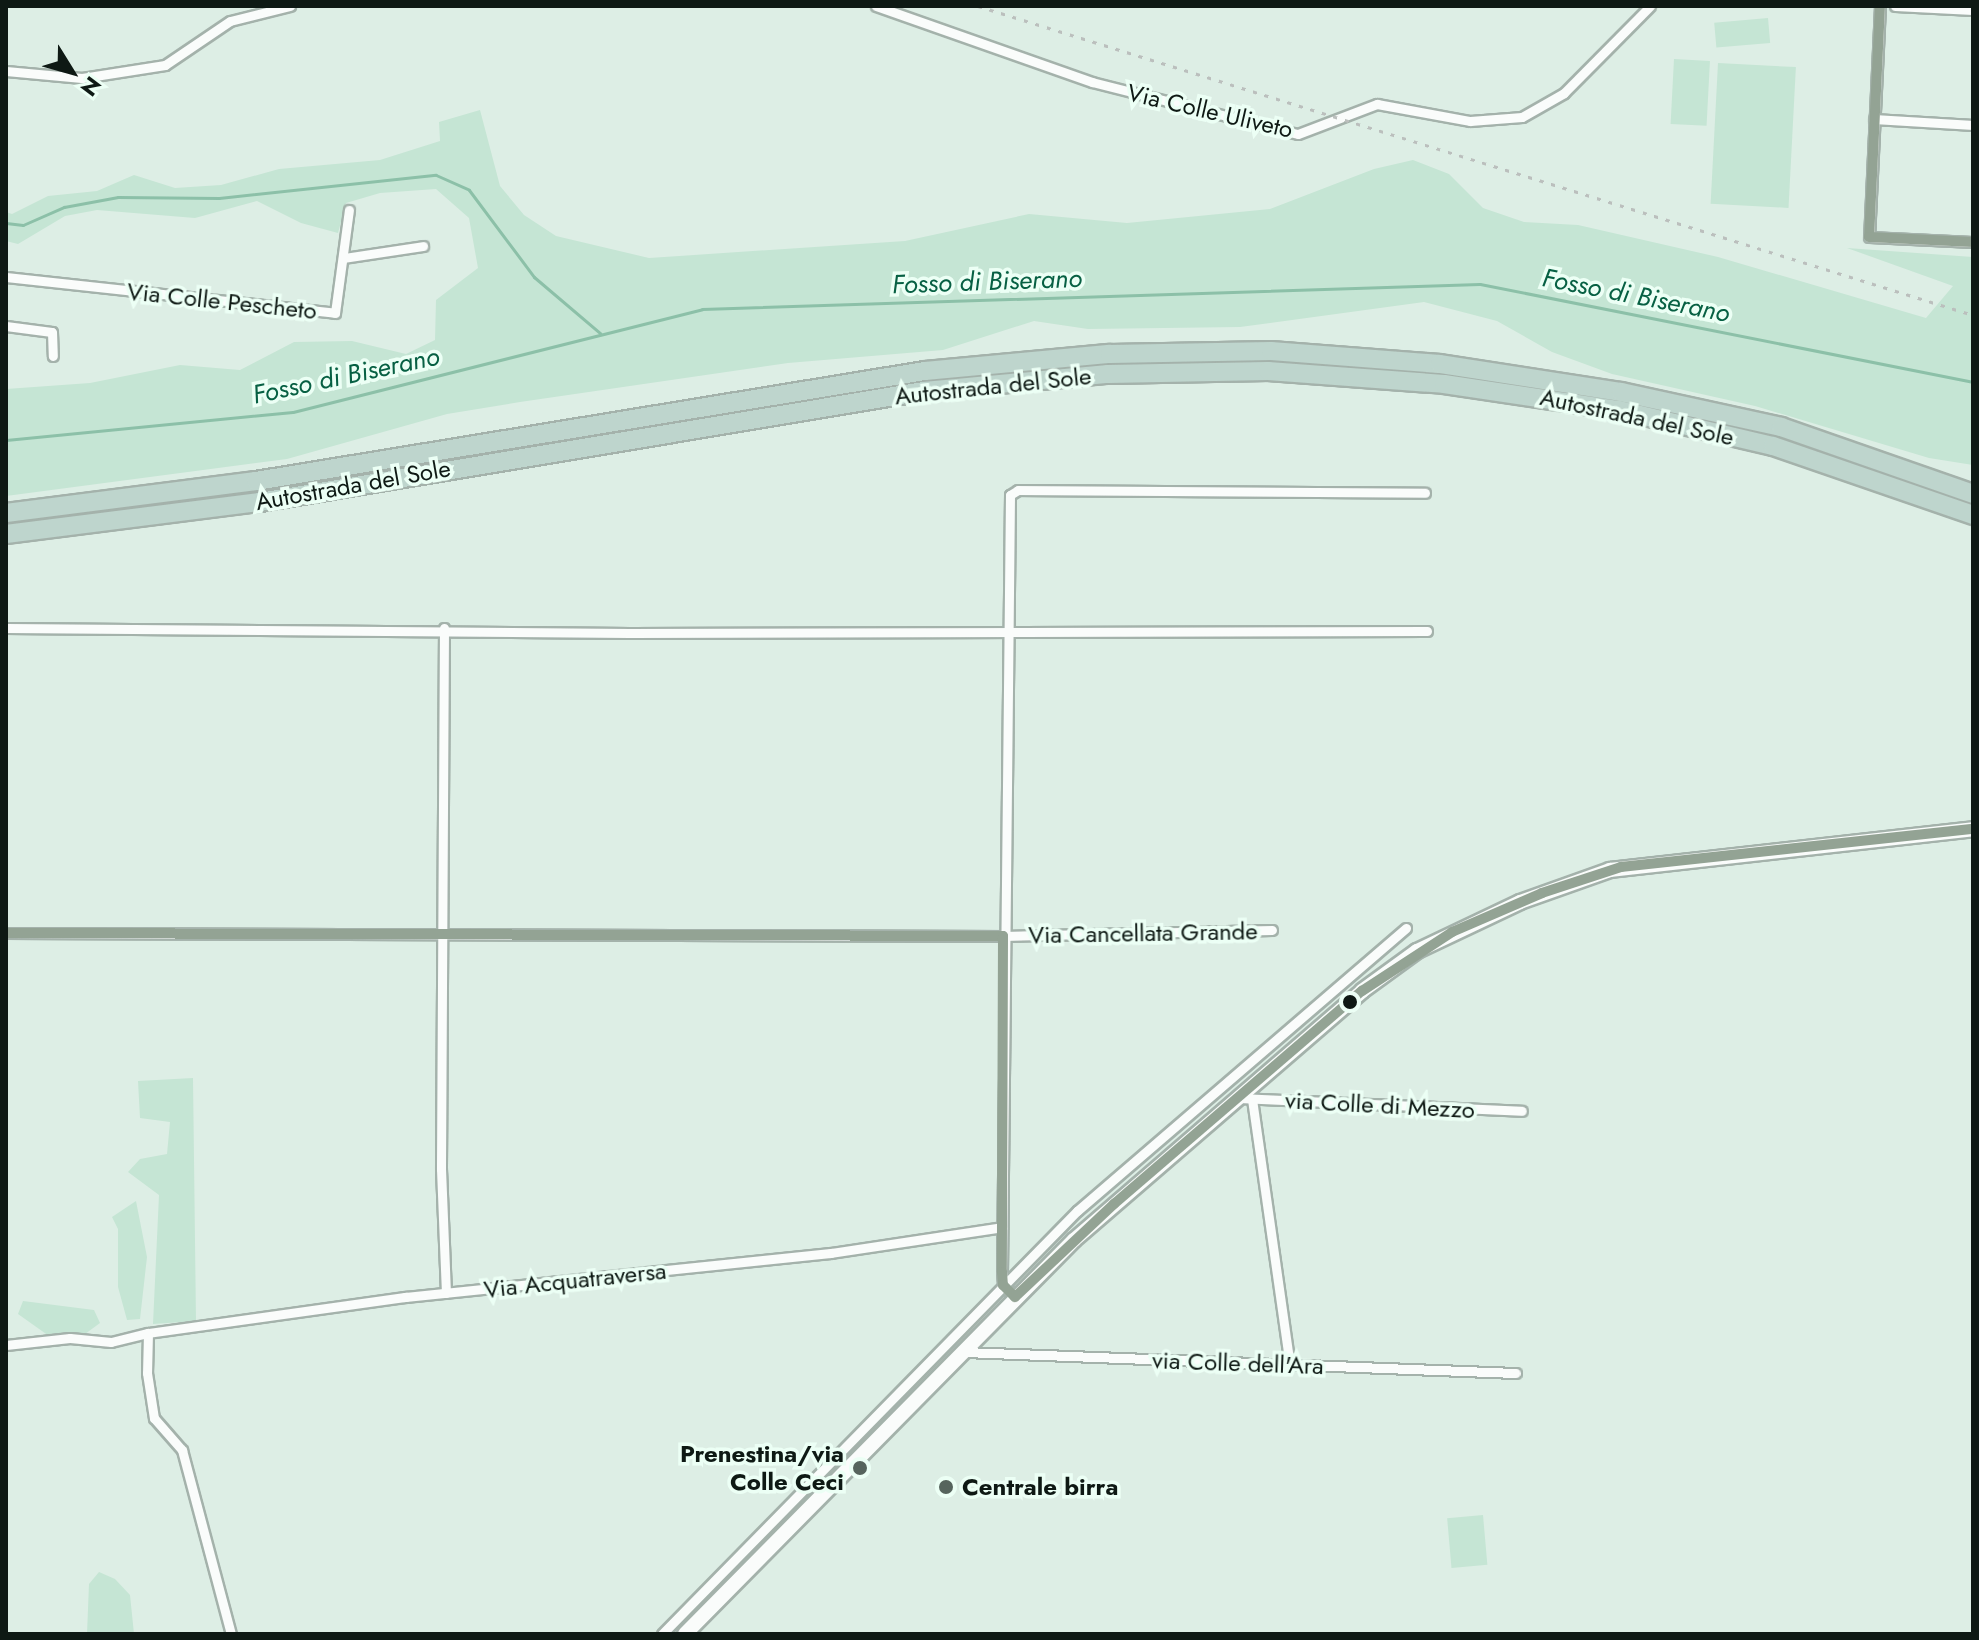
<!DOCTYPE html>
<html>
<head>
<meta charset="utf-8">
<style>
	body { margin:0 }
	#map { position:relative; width:1979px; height:1640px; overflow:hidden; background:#ddeee5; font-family:Jost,sans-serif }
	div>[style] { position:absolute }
	.green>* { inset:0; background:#c5e5d4; transform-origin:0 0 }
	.stream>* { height:3px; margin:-1.5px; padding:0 1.5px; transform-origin:1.5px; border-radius:1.5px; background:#8cc0a8 }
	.roads { filter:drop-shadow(2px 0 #a4b2ab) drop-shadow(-2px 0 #a4b2ab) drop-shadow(0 2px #a4b2ab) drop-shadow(0 -2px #a4b2ab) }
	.minor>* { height:9px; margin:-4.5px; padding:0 4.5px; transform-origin:4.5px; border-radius:4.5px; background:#fafcfb }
	.secondary>* { height:14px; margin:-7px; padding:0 7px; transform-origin:7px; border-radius:7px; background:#fafcfb }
	.motorway>* { height:18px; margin:-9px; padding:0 9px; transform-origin:9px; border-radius:9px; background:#bed5cd }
	.rail>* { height:3px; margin-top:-1.5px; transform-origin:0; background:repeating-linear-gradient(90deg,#bbbfbd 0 4px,transparent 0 12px) }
	.bus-1>* { height:10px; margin:-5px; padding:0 5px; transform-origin:5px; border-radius:5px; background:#93a394 }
	.dots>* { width:22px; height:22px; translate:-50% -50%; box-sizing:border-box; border:4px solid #ecfff5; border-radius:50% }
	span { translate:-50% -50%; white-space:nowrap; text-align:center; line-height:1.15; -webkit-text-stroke:7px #ecfff5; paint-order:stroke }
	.street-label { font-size:24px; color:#0e1914 }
	.poi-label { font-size:24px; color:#0e1914; font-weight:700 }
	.right { translate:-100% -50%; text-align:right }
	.left { translate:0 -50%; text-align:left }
	.water-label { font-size:26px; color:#076043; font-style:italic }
	.frame { position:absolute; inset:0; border:8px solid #0e1914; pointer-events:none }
	.north { position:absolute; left:32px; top:32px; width:80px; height:80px; -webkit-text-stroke:6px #ecfff5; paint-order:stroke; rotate:127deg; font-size:22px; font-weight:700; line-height:32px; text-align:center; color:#0e1914 }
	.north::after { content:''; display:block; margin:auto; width:28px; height:36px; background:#0e1914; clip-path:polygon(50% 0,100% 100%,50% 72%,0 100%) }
</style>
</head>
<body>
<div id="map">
	<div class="green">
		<i style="left:1768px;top:18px;width:25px;height:54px;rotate:85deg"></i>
		<i style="left:1674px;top:59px;width:36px;height:65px;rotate:3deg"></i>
		<i style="left:1718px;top:63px;width:78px;height:141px;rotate:3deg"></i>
		<i style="clip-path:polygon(480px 110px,500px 186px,524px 215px,556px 236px,649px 258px,905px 241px,1029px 214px,1127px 223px,1270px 209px,1374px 169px,1413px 160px,1449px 174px,1483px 208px,1524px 222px,1578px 225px,1718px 257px,1926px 318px,1953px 286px,1847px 248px,1973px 257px,1973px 465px,1929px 458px,1755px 406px,1612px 374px,1552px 352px,1497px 321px,1424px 302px,1240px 327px,1088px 329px,1034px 321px,943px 350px,788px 363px,520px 402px,447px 414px,287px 459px,6px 496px,6px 389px,90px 383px,180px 365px,240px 370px,294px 342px,352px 341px,406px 354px,435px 340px,436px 300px,478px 268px,469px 218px,436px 189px,380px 193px,346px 203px,338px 233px,301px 223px,257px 201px,195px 218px,97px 210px,65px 216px,18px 244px,6px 241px,6px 212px,12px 214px,48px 196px,97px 191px,134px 175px,175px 188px,221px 185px,279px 169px,380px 160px,440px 141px,439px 122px)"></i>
		<i style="clip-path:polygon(193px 1078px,196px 1321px,153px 1324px,159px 1195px,128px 1172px,140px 1159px,167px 1154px,170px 1122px,140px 1118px,138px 1081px)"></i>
		<i style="clip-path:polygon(136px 1201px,147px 1257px,140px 1319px,127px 1320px,118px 1287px,118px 1229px,112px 1217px)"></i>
		<i style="clip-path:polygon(23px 1301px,94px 1310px,100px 1323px,85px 1334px,49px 1336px,18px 1314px)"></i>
		<i style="left:1483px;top:1515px;width:50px;height:36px;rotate:85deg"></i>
		<i style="clip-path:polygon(99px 1572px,115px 1579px,130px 1595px,134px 1634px,87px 1634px,89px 1584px)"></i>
	</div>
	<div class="stream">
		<i style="left:6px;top:223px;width:17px;rotate:7deg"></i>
		<i style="left:23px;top:225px;width:45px;rotate:-23.7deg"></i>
		<i style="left:64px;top:207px;width:55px;rotate:-10.5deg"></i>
		<i style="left:118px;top:197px;width:101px;rotate:0.6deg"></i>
		<i style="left:219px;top:198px;width:218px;rotate:-6.1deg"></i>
		<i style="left:436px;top:175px;width:36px;rotate:24deg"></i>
		<i style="left:469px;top:190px;width:109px;rotate:53.2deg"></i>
		<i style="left:534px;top:277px;width:87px;rotate:40.3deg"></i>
		<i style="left:6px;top:440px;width:288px;rotate:-5.6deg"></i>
		<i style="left:293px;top:412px;width:422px;rotate:-14.1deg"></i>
		<i style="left:702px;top:309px;width:778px;rotate:-1.84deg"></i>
		<i style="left:1480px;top:284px;width:503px;rotate:11.24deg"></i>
	</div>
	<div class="roads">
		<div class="minor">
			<i style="left:876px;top:6px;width:229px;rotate:19.4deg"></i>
			<i style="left:1092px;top:82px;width:212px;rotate:14.2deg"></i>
			<i style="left:1298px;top:134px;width:85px;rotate:-20.8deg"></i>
			<i style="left:1377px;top:104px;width:95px;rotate:10.4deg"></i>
			<i style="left:1470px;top:121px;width:52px;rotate:-4.4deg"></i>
			<i style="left:1522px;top:117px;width:48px;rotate:-29.7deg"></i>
			<i style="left:1564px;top:93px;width:122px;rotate:-45.3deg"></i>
			<i style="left:1880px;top:6px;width:231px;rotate:92.7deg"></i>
			<i style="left:1869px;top:237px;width:104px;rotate:2.8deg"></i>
			<i style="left:1895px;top:6px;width:78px;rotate:2.9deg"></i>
			<i style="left:6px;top:71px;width:76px;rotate:5.3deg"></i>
			<i style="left:82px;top:78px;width:84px;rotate:-8.9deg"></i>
			<i style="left:165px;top:65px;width:78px;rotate:-34.1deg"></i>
			<i style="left:230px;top:21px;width:62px;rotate:-14deg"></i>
			<i style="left:1874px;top:119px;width:99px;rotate:3.5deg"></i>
			<i style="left:344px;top:258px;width:80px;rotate:-8.6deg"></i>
			<i style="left:6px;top:277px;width:331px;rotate:6.2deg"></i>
			<i style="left:335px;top:313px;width:104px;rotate:-82.3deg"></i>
			<i style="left:6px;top:326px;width:46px;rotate:7.4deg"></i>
			<i style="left:52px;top:332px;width:24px;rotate:88deg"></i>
			<i style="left:6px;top:628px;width:624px;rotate:0.46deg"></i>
			<i style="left:630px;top:633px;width:797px;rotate:-0.14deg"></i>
			<i style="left:444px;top:628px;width:541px;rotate:90.32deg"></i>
			<i style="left:441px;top:1169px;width:124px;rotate:87.7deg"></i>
			<i style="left:6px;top:933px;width:997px;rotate:0.17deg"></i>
			<i style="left:1003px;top:936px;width:269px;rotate:-1.3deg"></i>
			<i style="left:1238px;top:1098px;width:284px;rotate:2.6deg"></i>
			<i style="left:1252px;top:1099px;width:269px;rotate:81.9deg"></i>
			<i style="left:1015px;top:1297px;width:17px;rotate:-135deg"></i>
			<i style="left:1003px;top:1285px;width:13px;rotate:-94deg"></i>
			<i style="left:1002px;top:1272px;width:777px;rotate:-89.41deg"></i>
			<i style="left:1010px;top:495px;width:9px;rotate:-32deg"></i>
			<i style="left:1018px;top:490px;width:407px;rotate:0.4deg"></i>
			<i style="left:148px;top:1333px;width:260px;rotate:-8deg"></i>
			<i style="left:405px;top:1297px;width:428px;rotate:-5.9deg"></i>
			<i style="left:831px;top:1253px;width:173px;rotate:-8.6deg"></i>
			<i style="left:6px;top:1345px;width:64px;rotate:-6.2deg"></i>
			<i style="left:70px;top:1338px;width:41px;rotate:5.6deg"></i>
			<i style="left:111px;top:1342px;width:38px;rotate:-14deg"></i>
			<i style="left:148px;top:1333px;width:40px;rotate:91.4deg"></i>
			<i style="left:147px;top:1373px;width:46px;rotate:81.2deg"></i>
			<i style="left:154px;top:1418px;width:43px;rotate:48.8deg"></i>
			<i style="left:182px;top:1450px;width:190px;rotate:75.1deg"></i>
			<i style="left:964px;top:1352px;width:552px;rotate:2.18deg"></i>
			<i style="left:662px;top:1634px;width:593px;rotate:-45.55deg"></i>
			<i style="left:1077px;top:1211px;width:434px;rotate:-40.7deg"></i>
		</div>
		<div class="secondary">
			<i style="left:685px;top:1634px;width:554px;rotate:-45.37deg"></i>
			<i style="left:1074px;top:1240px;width:381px;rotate:-40.8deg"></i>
			<i style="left:1362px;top:991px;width:68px;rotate:-36deg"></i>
			<i style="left:1417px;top:951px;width:114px;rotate:-25.4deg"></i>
			<i style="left:1520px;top:902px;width:96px;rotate:-19.6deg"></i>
			<i style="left:1610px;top:870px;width:365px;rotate:-6.4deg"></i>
		</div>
		<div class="motorway">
			<i style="left:6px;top:513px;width:252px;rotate:-7.3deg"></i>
			<i style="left:256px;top:481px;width:678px;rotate:-9.34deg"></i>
			<i style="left:925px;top:371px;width:186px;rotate:-5.3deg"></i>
			<i style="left:1110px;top:354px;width:161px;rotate:-1.1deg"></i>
			<i style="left:1271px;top:351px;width:169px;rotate:4.4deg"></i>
			<i style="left:1440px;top:364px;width:183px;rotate:8.8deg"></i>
			<i style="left:1621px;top:392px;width:164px;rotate:12.3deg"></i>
			<i style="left:1781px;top:427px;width:203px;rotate:19.2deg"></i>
			<i style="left:6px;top:534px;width:256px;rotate:-7.2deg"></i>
			<i style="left:260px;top:502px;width:673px;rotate:-9.49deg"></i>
			<i style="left:924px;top:391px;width:185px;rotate:-5.3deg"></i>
			<i style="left:1108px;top:374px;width:160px;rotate:-1.1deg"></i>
			<i style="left:1268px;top:371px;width:176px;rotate:4.2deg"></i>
			<i style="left:1444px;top:384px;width:177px;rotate:8.5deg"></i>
			<i style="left:1619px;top:410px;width:158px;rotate:13.2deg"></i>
			<i style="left:1773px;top:446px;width:212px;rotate:19deg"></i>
		</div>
	</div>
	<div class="rail">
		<i style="left:978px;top:6px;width:1042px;rotate:17.25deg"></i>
	</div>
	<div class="bus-1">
		<i style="left:1880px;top:6px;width:231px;rotate:92.7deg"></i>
		<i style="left:1869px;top:237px;width:104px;rotate:2.8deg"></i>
		<i style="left:6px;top:933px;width:997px;rotate:0.17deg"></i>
		<i style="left:1003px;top:936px;width:336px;rotate:90.2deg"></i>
		<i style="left:1002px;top:1272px;width:13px;rotate:86deg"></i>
		<i style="left:1003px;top:1285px;width:17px;rotate:45deg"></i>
		<i style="left:1015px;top:1297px;width:136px;rotate:-43.2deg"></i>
		<i style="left:1114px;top:1204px;width:327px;rotate:-40.7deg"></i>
		<i style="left:1362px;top:991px;width:108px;rotate:-33.2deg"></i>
		<i style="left:1452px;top:932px;width:98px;rotate:-23.4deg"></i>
		<i style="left:1542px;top:893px;width:83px;rotate:-18.2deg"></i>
		<i style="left:1621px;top:867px;width:354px;rotate:-6.2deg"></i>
	</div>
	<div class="dots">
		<i style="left:1350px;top:1002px;background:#0e1914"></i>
		<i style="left:860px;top:1468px;background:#56645d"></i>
		<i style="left:946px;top:1487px;background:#56645d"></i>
	</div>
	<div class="street-label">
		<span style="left:1210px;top:111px;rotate:13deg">Via Colle Uliveto</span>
		<span style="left:222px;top:301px;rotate:6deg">Via Colle Pescheto</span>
		<span style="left:993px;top:386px;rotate:-6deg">Autostrada del Sole</span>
		<span style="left:1637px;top:417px;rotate:12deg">Autostrada del Sole</span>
		<span style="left:353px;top:485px;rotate:-10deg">Autostrada del Sole</span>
		<span style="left:1143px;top:933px;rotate:-1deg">Via Cancellata Grande</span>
		<span style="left:1380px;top:1105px;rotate:3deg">via Colle di Mezzo</span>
		<span style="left:575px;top:1280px;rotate:-6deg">Via Acquatraversa</span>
		<span style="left:1238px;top:1363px;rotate:2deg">via Colle dell'Ara</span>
	</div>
	<div class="poi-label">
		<span class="right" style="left:844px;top:1468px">Prenestina/via<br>Colle Ceci</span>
		<span class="left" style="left:962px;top:1487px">Centrale birra</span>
	</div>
	<div class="water-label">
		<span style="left:987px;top:282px;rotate:-2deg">Fosso di Biserano</span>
		<span style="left:1636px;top:296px;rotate:11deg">Fosso di Biserano</span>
		<span style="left:346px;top:376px;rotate:-12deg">Fosso di Biserano</span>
	</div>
	<div class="frame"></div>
	<div class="north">N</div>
</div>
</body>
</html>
